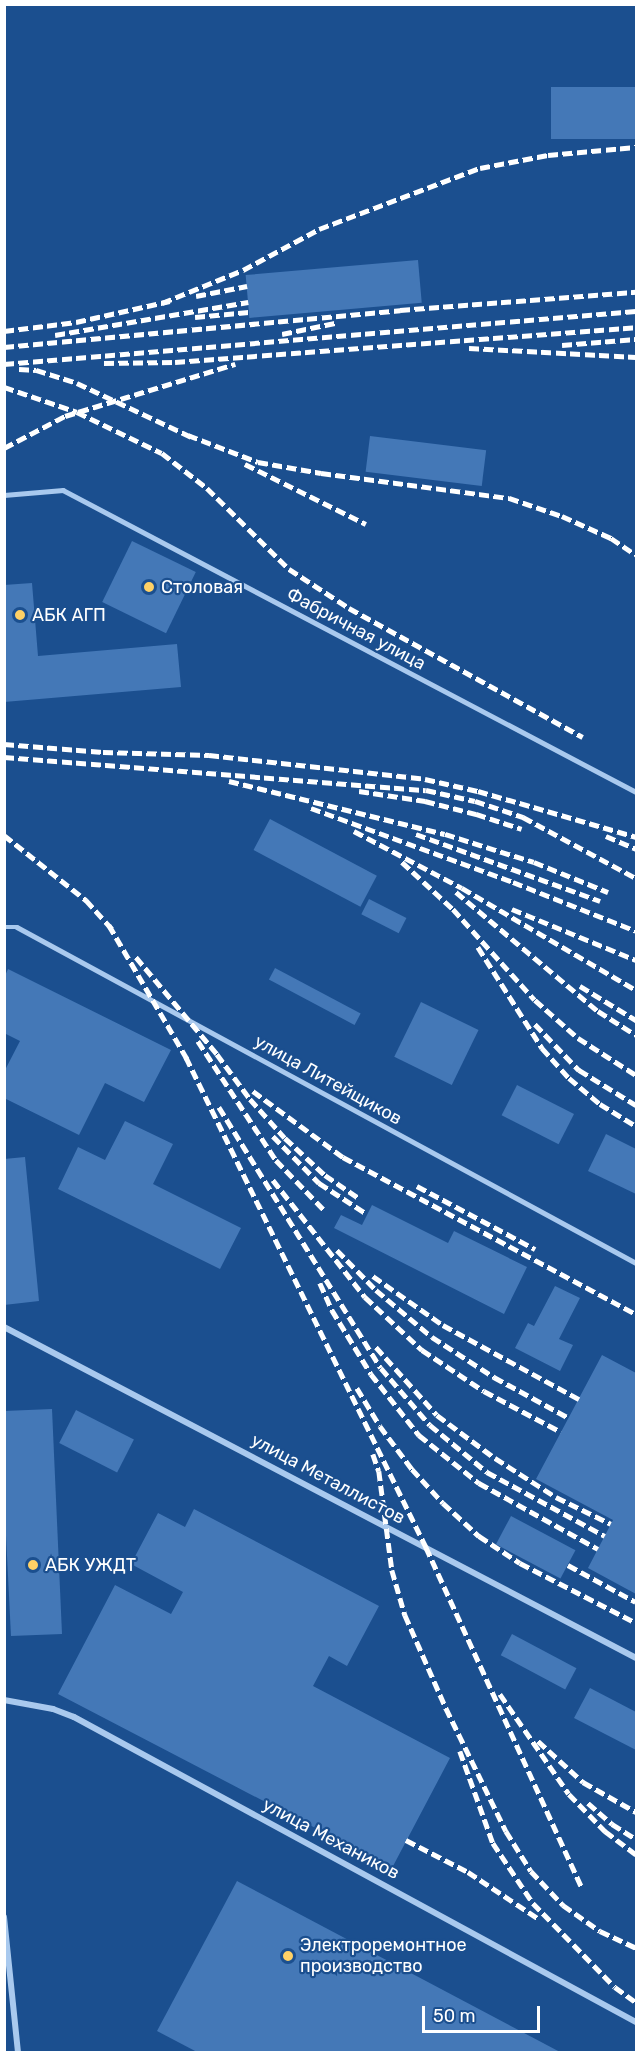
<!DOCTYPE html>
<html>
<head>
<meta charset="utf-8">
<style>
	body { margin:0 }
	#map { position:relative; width:641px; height:2057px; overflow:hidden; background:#1b4f8f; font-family:Rubik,sans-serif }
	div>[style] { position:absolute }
	.building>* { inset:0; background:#4478b7; transform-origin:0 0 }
	.service>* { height:4.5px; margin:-2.25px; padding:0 2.25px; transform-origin:2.25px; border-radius:2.25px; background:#a9c9ee }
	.minor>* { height:6px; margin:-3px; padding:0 3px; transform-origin:3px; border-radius:3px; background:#a9c9ee }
	.rail>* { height:4.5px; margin-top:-2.25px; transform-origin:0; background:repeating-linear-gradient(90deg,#fff 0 10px,transparent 0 14.5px) }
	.dots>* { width:16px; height:16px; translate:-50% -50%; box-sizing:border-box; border:3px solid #1b4f8f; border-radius:50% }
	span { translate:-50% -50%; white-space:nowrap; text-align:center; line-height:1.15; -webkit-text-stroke:4.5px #1b4f8f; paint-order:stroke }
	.poi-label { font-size:18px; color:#fff }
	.left { translate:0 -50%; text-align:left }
	.street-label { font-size:18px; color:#fff }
	.frame { position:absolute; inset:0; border:6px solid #fff; pointer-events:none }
	.scale { position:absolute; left:422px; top:2006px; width:118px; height:27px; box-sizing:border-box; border:3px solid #fff; border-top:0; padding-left:8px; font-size:18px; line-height:21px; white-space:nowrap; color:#fff; -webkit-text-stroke:4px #1b4f8f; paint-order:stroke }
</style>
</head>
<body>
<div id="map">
	<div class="building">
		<i style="left:636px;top:87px;width:52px;height:85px;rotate:90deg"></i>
		<i style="left:418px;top:260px;width:43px;height:173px;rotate:85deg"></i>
		<i style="left:370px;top:436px;width:117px;height:36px;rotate:7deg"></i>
		<i style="left:132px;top:541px;width:71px;height:68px;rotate:26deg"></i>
		<i style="clip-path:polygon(32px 583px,38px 656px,177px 644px,181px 687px,4px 702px,4px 585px)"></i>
		<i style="left:270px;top:819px;width:121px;height:35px;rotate:28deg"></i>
		<i style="left:369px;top:899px;width:42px;height:17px;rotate:27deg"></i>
		<i style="left:275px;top:968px;width:97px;height:13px;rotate:28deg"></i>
		<i style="clip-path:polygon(8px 969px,171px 1050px,144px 1102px,105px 1083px,79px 1135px,4px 1098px,4px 1072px,20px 1041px,4px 1033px,4px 978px)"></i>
		<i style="left:421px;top:1002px;width:64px;height:61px;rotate:26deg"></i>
		<i style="left:517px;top:1085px;width:64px;height:34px;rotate:27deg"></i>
		<i style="clip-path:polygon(125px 1121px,173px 1144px,153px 1184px,241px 1228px,220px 1269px,58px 1189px,78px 1147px,105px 1160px)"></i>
		<i style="clip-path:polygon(606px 1134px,636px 1149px,636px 1194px,588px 1171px)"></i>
		<i style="clip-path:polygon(25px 1157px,39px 1301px,4px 1305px,4px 1159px)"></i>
		<i style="clip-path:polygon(372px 1205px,448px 1243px,454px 1231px,527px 1267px,504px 1314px,334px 1228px,341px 1215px,362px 1225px)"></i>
		<i style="clip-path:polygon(555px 1286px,580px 1298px,559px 1339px,573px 1345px,560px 1371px,515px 1348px,528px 1323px,534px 1326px)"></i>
		<i style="clip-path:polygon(602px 1355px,636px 1373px,636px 1594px,588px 1568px,613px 1520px,536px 1479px)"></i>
		<i style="clip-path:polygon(52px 1409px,62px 1634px,11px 1636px,4px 1496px,4px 1411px)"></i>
		<i style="left:76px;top:1410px;width:65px;height:37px;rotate:27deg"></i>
		<i style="clip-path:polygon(194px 1509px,379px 1606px,347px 1666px,329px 1656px,313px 1686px,450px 1758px,392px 1868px,58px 1694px,115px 1585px,171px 1614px,183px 1592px,131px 1564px,158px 1513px,185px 1527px)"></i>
		<i style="left:511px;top:1516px;width:73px;height:32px;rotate:28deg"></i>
		<i style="left:512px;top:1634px;width:73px;height:24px;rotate:28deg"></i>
		<i style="clip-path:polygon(590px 1688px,636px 1712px,636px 1750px,574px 1718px)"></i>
		<i style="clip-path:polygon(237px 1881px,560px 2052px,197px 2052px,157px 2031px)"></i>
	</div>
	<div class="service">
		<i style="left:4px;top:495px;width:59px;rotate:-4.8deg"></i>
		<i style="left:63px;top:490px;width:648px;rotate:27.79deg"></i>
		<i style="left:4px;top:927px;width:13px"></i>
		<i style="left:17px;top:927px;width:704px;rotate:28.49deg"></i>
	</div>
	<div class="minor">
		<i style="left:4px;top:1327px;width:713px;rotate:27.64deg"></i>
		<i style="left:4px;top:1700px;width:50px;rotate:10.4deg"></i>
		<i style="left:53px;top:1709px;width:22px;rotate:21deg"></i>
		<i style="left:74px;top:1717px;width:639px;rotate:28.49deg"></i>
		<i style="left:4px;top:1917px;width:136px;rotate:84.1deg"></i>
	</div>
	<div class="rail">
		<i style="left:196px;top:296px;width:52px;rotate:-11.1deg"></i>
		<i style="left:162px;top:303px;width:87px;rotate:-22.2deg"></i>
		<i style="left:243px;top:270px;width:86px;rotate:-28.3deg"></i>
		<i style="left:319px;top:229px;width:172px;rotate:-20.8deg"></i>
		<i style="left:480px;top:168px;width:69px;rotate:-10.8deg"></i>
		<i style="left:548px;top:155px;width:88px;rotate:-5.2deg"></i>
		<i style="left:195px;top:317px;width:54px;rotate:-5.3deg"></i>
		<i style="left:4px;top:331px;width:73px;rotate:-7.1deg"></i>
		<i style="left:76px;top:322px;width:96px;rotate:-12.6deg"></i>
		<i style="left:282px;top:334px;width:54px;rotate:-11.7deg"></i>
		<i style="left:55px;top:335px;width:196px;rotate:-9.7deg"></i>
		<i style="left:562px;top:345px;width:74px;rotate:-4.6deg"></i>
		<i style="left:4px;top:347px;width:398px;rotate:-5.3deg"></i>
		<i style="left:400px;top:310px;width:237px;rotate:-4.4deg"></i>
		<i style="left:469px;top:348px;width:167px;rotate:3.1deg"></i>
		<i style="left:104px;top:363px;width:71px;rotate:-0.8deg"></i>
		<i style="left:175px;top:362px;width:462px;rotate:-4.3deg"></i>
		<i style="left:4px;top:364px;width:634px;rotate:-4.79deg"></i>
		<i style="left:19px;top:369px;width:17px;rotate:3deg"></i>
		<i style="left:36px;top:370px;width:43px;rotate:17.6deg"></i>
		<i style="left:77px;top:383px;width:129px;rotate:25.2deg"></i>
		<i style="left:4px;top:387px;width:77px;rotate:18.9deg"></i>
		<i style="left:77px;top:412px;width:94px;rotate:25.8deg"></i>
		<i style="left:162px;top:453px;width:57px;rotate:37.9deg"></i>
		<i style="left:207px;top:488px;width:115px;rotate:44.6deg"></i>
		<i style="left:289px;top:569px;width:72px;rotate:33deg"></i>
		<i style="left:349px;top:608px;width:267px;rotate:28.9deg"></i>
		<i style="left:188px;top:435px;width:75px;rotate:21.1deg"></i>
		<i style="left:258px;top:462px;width:64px;rotate:9.9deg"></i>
		<i style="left:321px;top:473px;width:190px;rotate:7.6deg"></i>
		<i style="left:509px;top:498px;width:56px;rotate:18.8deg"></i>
		<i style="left:562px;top:516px;width:54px;rotate:24.2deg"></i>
		<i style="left:611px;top:538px;width:30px;rotate:34deg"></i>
		<i style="left:4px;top:448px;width:69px;rotate:-27.7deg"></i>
		<i style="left:65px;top:416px;width:178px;rotate:-17deg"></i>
		<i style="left:245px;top:464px;width:135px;rotate:26.4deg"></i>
		<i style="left:4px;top:744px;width:99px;rotate:4.6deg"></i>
		<i style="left:103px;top:752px;width:106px;rotate:1.6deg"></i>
		<i style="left:209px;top:755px;width:217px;rotate:6.3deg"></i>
		<i style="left:425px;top:779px;width:54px;rotate:12.8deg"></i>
		<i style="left:478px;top:791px;width:165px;rotate:16.2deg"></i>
		<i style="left:4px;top:757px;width:423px;rotate:4.5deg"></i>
		<i style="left:426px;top:790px;width:50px;rotate:12.7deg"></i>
		<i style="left:475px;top:801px;width:51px;rotate:18.4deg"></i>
		<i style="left:523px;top:817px;width:128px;rotate:28.4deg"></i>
		<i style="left:229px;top:781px;width:222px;rotate:13.8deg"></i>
		<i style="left:445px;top:834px;width:93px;rotate:17.5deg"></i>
		<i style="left:534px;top:862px;width:80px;rotate:22.1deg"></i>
		<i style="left:359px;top:791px;width:67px;rotate:8.6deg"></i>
		<i style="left:425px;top:801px;width:53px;rotate:14.3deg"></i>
		<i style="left:476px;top:814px;width:48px;rotate:18.1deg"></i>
		<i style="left:311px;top:808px;width:215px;rotate:20.1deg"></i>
		<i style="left:513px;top:882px;width:132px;rotate:21.7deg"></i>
		<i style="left:354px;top:831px;width:122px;rotate:27.8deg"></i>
		<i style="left:462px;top:888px;width:202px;rotate:30.4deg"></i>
		<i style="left:416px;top:834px;width:196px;rotate:20deg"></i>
		<i style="left:4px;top:835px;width:105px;rotate:38.4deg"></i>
		<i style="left:86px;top:900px;width:40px;rotate:48deg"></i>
		<i style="left:606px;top:836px;width:33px;rotate:23deg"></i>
		<i style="left:402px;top:862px;width:69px;rotate:42.7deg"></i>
		<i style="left:453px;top:909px;width:122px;rotate:48deg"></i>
		<i style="left:535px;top:1000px;width:57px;rotate:41.5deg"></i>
		<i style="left:578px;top:1038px;width:69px;rotate:32.5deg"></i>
		<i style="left:456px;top:892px;width:185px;rotate:40deg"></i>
		<i style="left:598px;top:1011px;width:45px;rotate:32.3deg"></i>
		<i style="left:512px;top:909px;width:134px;rotate:22.4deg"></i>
		<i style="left:109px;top:925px;width:159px;rotate:59.7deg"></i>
		<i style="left:478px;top:947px;width:120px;rotate:57.6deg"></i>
		<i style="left:542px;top:1048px;width:40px;rotate:48deg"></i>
		<i style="left:569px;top:1078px;width:40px;rotate:40deg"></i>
		<i style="left:600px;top:1104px;width:42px;rotate:31.4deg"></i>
		<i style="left:136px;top:957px;width:126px;rotate:50.1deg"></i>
		<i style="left:217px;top:1054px;width:56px;rotate:53.7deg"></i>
		<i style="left:250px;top:1099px;width:52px;rotate:48.1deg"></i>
		<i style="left:285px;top:1138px;width:54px;rotate:42.8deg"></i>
		<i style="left:325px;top:1175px;width:42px;rotate:34.4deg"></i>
		<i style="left:580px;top:986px;width:66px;rotate:31.3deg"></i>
		<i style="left:535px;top:1024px;width:64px;rotate:46.3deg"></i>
		<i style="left:579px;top:1070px;width:67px;rotate:31.6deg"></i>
		<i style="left:198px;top:1041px;width:142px;rotate:56.8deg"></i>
		<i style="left:276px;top:1160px;width:71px;rotate:46.1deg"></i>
		<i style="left:186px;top:1057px;width:546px;rotate:63.9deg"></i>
		<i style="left:426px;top:1547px;width:374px;rotate:65.4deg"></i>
		<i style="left:253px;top:1091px;width:112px;rotate:36.3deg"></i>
		<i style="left:343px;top:1157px;width:332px;rotate:28.2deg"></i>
		<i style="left:219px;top:1107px;width:307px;rotate:58.2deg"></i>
		<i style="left:381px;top:1368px;width:75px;rotate:49.3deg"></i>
		<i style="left:430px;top:1425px;width:74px;rotate:39.5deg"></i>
		<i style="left:487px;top:1472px;width:134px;rotate:28.5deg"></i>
		<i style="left:273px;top:1136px;width:66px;rotate:45.6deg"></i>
		<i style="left:319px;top:1183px;width:57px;rotate:32.9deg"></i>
		<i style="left:273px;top:1180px;width:149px;rotate:51.8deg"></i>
		<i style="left:365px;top:1297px;width:78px;rotate:42.9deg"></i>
		<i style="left:422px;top:1350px;width:74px;rotate:33.5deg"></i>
		<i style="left:484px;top:1391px;width:87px;rotate:28deg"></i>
		<i style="left:417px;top:1186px;width:134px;rotate:28.1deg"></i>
		<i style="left:337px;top:1250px;width:56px;rotate:45.7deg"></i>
		<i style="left:376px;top:1290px;width:73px;rotate:40deg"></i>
		<i style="left:432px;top:1337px;width:74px;rotate:32.8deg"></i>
		<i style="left:494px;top:1377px;width:85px;rotate:28.7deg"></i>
		<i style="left:373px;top:1276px;width:85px;rotate:35deg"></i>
		<i style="left:443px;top:1325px;width:155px;rotate:28.6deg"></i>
		<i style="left:320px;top:1283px;width:30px;rotate:66deg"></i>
		<i style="left:332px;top:1310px;width:75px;rotate:58.6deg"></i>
		<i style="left:371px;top:1374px;width:78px;rotate:51.8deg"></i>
		<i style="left:419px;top:1435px;width:77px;rotate:38.7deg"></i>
		<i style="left:479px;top:1483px;width:136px;rotate:29deg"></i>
		<i style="left:376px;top:1347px;width:91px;rotate:48.1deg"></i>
		<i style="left:437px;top:1415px;width:72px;rotate:36.6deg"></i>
		<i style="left:495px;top:1458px;width:72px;rotate:32.6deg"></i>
		<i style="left:556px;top:1497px;width:61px;rotate:26.1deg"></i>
		<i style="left:357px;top:1388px;width:44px;rotate:58.8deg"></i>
		<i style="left:380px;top:1426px;width:54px;rotate:53.3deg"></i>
		<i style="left:412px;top:1469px;width:46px;rotate:47.6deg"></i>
		<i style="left:443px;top:1503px;width:49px;rotate:42.5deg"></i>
		<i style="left:479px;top:1536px;width:49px;rotate:33.4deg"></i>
		<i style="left:520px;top:1563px;width:131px;rotate:27.3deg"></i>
		<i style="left:373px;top:1454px;width:18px;rotate:71deg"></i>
		<i style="left:379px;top:1471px;width:100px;rotate:82.5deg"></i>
		<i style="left:392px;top:1570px;width:47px;rotate:73.9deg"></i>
		<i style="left:405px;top:1615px;width:102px;rotate:66.2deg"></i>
		<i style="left:446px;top:1708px;width:137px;rotate:64deg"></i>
		<i style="left:506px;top:1831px;width:47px;rotate:58deg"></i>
		<i style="left:531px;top:1871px;width:47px;rotate:46.7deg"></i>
		<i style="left:563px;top:1905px;width:45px;rotate:35.1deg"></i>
		<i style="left:600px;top:1931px;width:40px;rotate:25deg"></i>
		<i style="left:568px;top:1565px;width:77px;rotate:28.6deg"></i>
		<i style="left:500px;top:1694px;width:121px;rotate:55.4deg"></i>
		<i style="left:569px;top:1794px;width:52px;rotate:45.8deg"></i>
		<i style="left:605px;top:1831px;width:39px;rotate:37deg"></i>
		<i style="left:538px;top:1741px;width:61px;rotate:42.3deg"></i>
		<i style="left:583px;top:1782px;width:61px;rotate:29.5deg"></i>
		<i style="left:460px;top:1751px;width:98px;rotate:70.3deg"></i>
		<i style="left:493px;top:1843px;width:72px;rotate:56.3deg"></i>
		<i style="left:533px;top:1903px;width:117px;rotate:45.7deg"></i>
		<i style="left:615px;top:1987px;width:26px;rotate:36deg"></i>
		<i style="left:588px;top:1803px;width:32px;rotate:41deg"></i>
		<i style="left:612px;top:1824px;width:28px;rotate:32deg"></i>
		<i style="left:406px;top:1840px;width:70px;rotate:27.3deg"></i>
		<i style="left:468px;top:1872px;width:85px;rotate:33.5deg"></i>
	</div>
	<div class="dots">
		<i style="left:149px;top:587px;background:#ffd166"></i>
		<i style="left:20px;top:615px;background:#ffd166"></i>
		<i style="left:33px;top:1565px;background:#ffd166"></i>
		<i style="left:288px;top:1956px;background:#ffd166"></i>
	</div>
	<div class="poi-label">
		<span class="left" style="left:161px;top:587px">Столовая</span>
		<span class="left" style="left:32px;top:615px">АБК АГП</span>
		<span class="left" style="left:45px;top:1565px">АБК УЖДТ</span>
		<span class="left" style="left:300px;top:1956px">Электроремонтное<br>производство</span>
	</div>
	<div class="street-label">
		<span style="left:356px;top:629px;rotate:28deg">Фабричная улица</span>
		<span style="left:328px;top:1080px;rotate:29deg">улица Литейщиков</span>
		<span style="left:328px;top:1479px;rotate:28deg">улица Металлистов</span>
		<span style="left:331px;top:1839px;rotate:28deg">улица Механиков</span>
	</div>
	<div class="frame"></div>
	<div class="scale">50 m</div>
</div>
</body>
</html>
